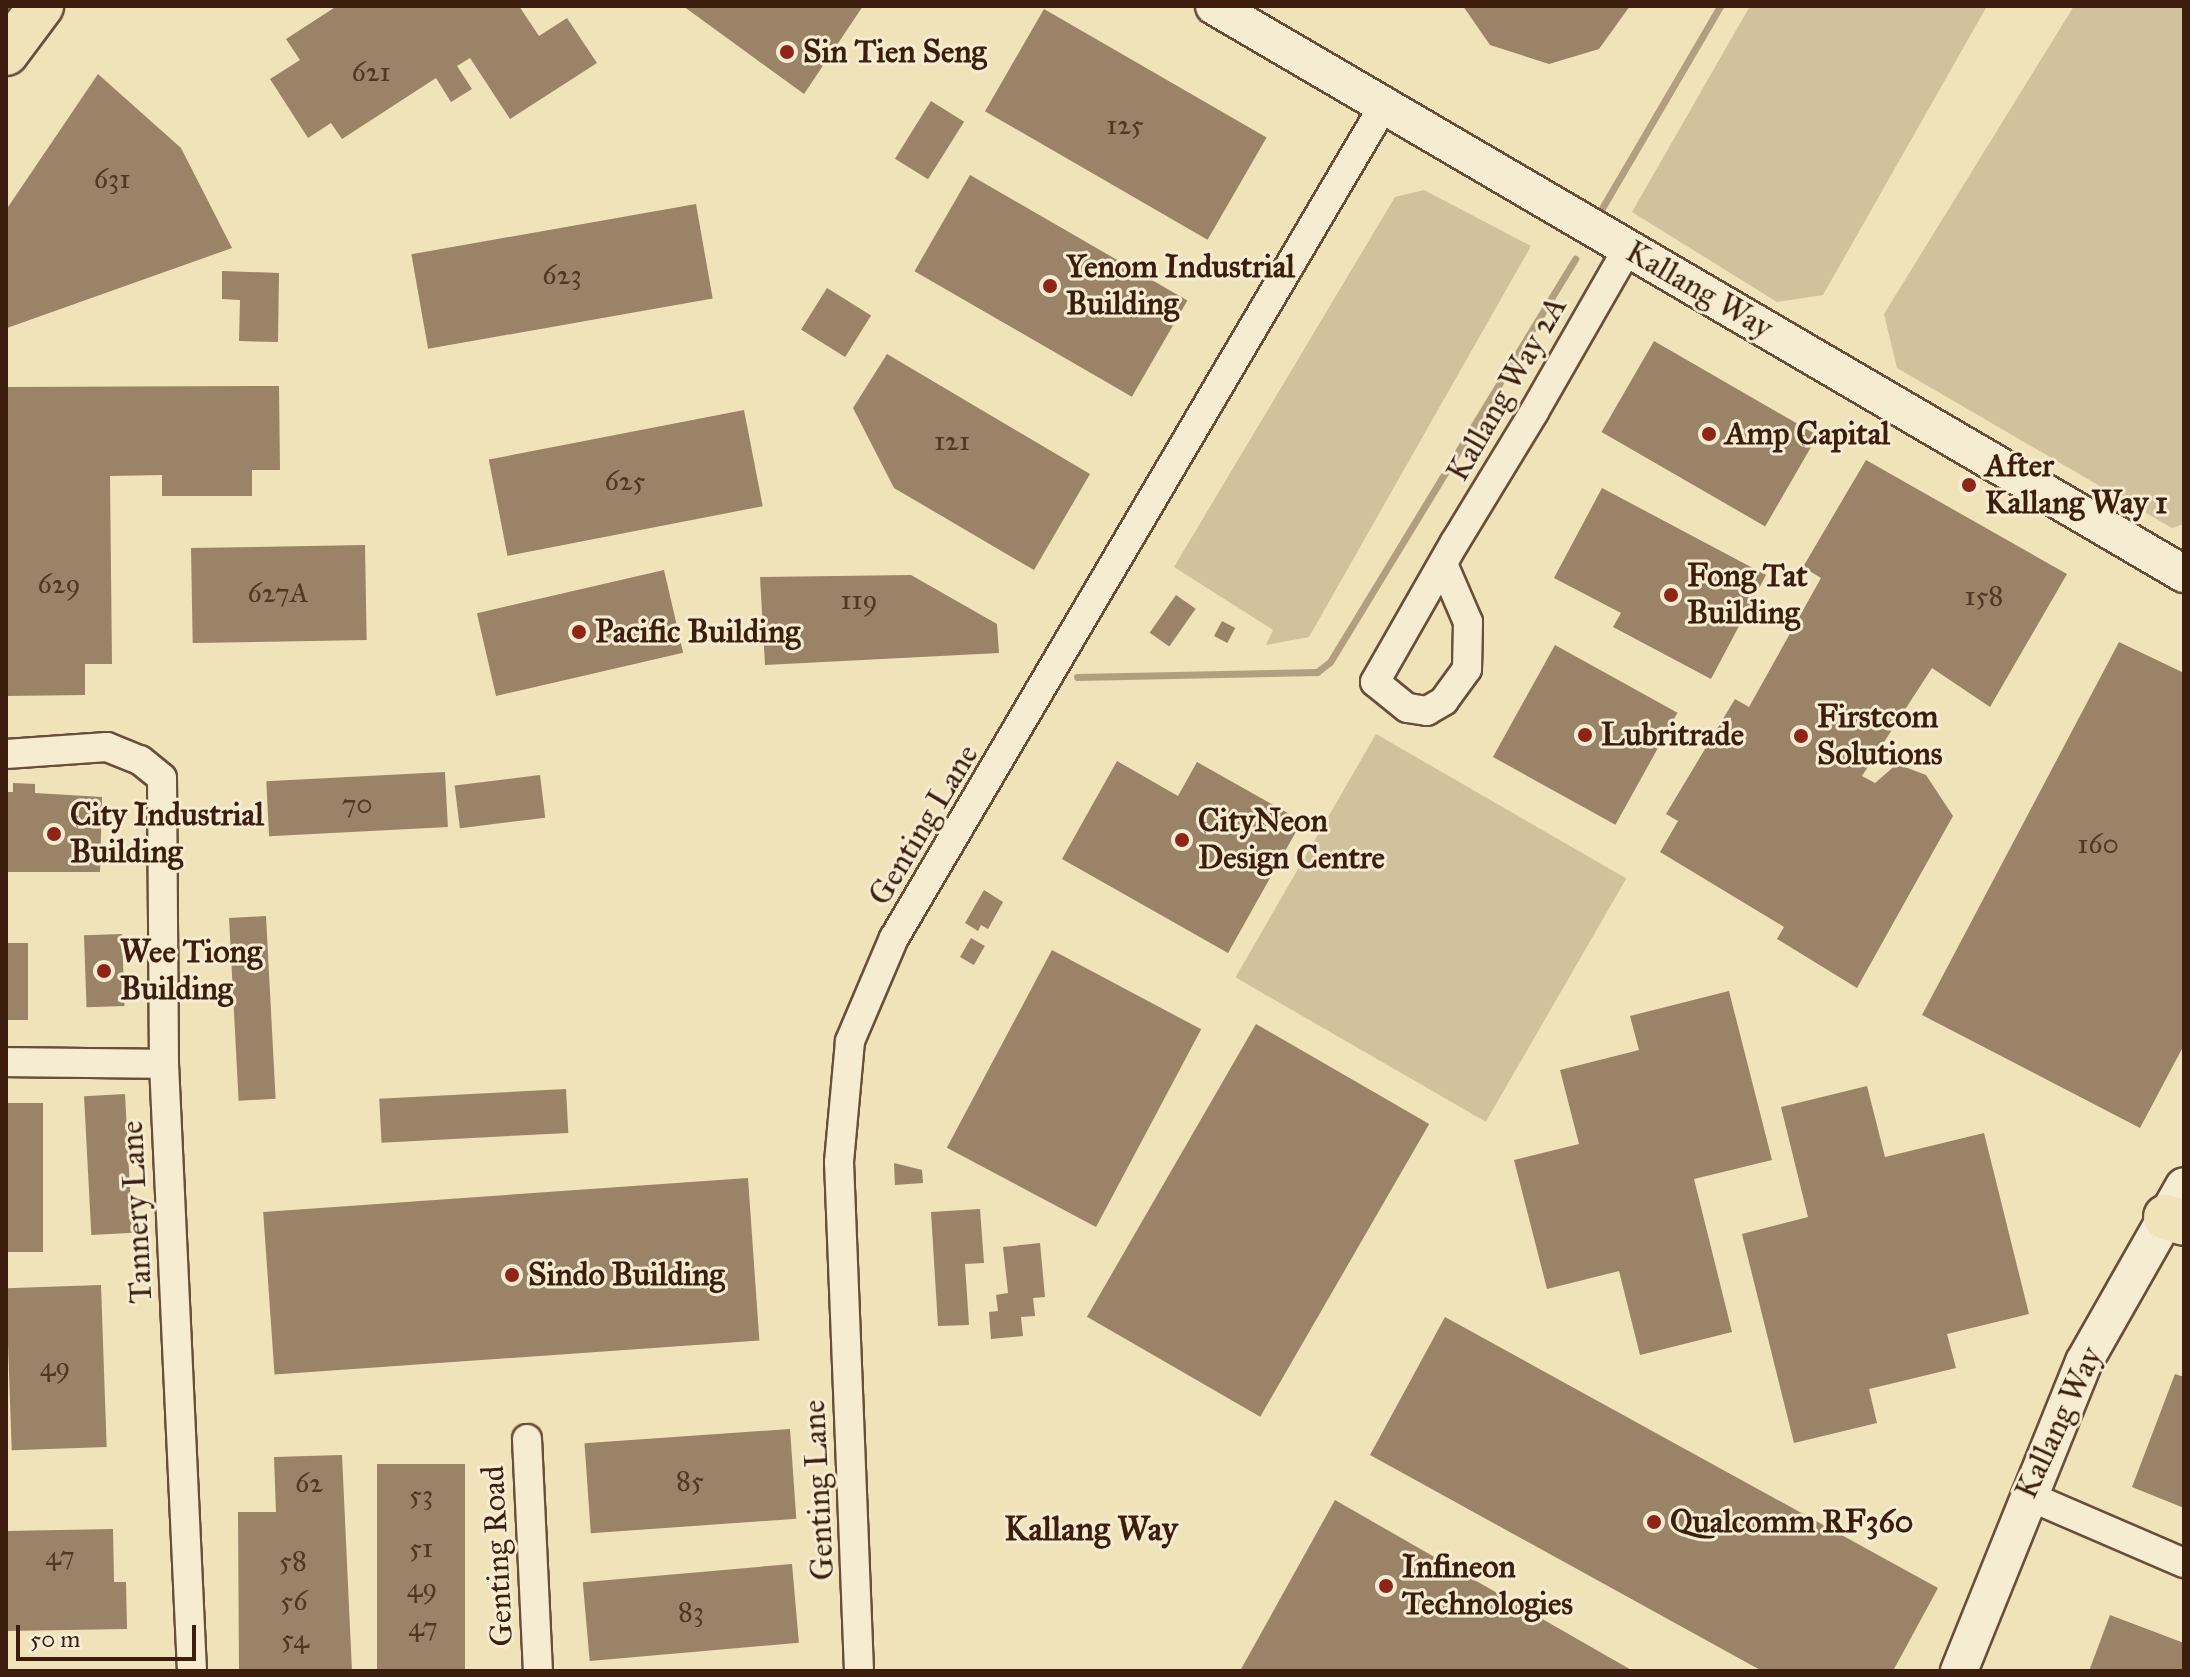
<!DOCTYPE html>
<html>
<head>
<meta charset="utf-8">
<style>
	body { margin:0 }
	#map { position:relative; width:2190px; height:1677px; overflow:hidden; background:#f0e2b9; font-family:"IM FELL Great Primer",serif }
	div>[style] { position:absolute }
	.green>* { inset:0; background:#d1c19c; transform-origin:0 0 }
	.stream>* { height:7px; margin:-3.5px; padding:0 3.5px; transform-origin:3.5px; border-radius:3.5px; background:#b39f7f }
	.building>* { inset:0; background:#9a8367; transform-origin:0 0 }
	.roads { filter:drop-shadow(2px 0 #694e39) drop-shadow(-2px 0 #694e39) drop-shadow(0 2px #694e39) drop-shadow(0 -2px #694e39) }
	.minor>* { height:28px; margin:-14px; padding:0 14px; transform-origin:14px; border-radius:14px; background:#f5ecd2 }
	.tertiary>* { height:36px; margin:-18px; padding:0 18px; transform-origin:18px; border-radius:18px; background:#f5ecd2 }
	.primary>* { height:44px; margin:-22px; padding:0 22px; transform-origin:22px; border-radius:22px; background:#f0e2b9 }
	.dots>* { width:22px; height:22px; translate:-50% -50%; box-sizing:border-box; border:4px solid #f5ecd2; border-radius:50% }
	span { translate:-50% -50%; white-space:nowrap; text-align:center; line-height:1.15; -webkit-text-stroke:6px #f5ecd2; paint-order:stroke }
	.number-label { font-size:28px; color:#543624 }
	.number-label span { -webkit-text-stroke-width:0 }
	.poi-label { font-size:32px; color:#3c1d0e; font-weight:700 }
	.left { translate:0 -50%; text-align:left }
	.street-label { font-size:32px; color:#3c1d0e }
	.neighbourhood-label { font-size:34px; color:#3c1d0e; font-weight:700 }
	.frame { position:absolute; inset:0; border:8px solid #3c1d0e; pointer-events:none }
	.scale { position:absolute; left:16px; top:1625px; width:180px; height:36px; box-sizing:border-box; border:4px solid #3c1d0e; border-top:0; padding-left:10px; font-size:24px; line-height:28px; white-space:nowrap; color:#3c1d0e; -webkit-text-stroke:6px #f5ecd2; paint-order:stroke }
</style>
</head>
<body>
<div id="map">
	<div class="green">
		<i style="clip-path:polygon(1750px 6px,1987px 6px,1823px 295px,1777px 302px,1632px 212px)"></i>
		<i style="clip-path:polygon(2074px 6px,2184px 6px,2184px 524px,2172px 528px,1897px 368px,1884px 314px)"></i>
		<i style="clip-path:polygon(1424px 190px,1531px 246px,1309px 637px,1266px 645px,1273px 630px,1174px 567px,1395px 197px)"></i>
		<i style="left:1376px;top:734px;width:289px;height:281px;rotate:30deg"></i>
	</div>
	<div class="stream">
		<i style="left:1601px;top:210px;width:236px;rotate:-59.7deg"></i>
		<i style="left:1077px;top:677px;width:240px;rotate:-1.2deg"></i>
		<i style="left:1317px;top:672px;width:16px;rotate:-38deg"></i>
		<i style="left:1330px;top:662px;width:472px;rotate:-58.7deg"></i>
	</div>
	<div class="building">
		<i style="clip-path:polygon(337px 6px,519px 6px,539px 36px,567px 18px,597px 63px,510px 119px,470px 58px,457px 66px,472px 89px,451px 102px,436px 78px,342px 139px,331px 123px,308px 138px,270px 79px,300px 60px,286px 39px)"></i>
		<i style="clip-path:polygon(683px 6px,863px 6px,804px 94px)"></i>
		<i style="clip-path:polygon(1463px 6px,1630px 6px,1599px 49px,1549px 64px,1490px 45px)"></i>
		<i style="left:1044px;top:9px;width:257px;height:118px;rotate:30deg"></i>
		<i style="clip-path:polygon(98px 74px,181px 148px,232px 248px,7px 328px,6px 210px)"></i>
		<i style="left:931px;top:101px;width:39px;height:68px;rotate:32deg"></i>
		<i style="left:970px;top:175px;width:251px;height:111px;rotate:30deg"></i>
		<i style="left:696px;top:204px;width:96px;height:289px;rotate:80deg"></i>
		<i style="clip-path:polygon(222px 271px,279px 273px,278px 342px,239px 341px,240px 300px,222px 299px)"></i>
		<i style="left:827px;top:288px;width:52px;height:49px;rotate:32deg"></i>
		<i style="left:1654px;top:341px;width:189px;height:105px;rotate:30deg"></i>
		<i style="clip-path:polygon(887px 354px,1090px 474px,1034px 570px,894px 488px,853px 408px)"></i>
		<i style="clip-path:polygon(279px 386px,280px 470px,252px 470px,252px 496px,162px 496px,162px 475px,110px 476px,112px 664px,85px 664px,85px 695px,6px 696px,6px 387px)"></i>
		<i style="left:744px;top:410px;width:98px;height:260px;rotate:79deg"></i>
		<i style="clip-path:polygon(1866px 460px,2067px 574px,1990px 707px,1932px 668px,1862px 776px,1875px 783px,1897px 764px,1926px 775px,1953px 816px,1857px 988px,1777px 939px,1784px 927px,1660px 852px,1678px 821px,1666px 814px,1735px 699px,1749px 707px,1821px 578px,1803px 567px)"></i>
		<i style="clip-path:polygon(1602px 488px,1766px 575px,1711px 679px,1613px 627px,1621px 613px,1554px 578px)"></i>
		<i style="left:365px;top:545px;width:95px;height:174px;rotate:89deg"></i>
		<i style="left:664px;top:570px;width:85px;height:192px;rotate:77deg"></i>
		<i style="clip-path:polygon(911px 575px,997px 624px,999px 653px,765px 665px,760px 577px)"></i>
		<i style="left:1176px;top:595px;width:24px;height:46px;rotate:35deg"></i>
		<i style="left:1222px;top:621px;width:15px;height:17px;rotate:28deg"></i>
		<i style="clip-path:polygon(2119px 642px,2184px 673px,2184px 1045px,2140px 1128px,1922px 1015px)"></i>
		<i style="left:1555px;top:645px;width:140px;height:128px;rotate:29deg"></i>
		<i style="clip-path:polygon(1117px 761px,1178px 796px,1197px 762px,1302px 821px,1228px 953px,1062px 859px)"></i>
		<i style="left:445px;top:772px;width:55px;height:179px;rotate:87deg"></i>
		<i style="left:540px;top:775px;width:43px;height:86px;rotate:83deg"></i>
		<i style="clip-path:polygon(13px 783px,35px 784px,35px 793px,102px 797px,100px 872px,6px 872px,6px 792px,13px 792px)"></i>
		<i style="clip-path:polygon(984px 890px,1003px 902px,988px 929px,981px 925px,978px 931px,965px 923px)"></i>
		<i style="left:266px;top:916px;width:183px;height:37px;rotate:87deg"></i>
		<i style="left:122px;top:934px;width:72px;height:38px;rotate:88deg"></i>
		<i style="left:971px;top:938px;width:16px;height:22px;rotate:30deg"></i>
		<i style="left:6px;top:943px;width:22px;height:77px"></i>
		<i style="left:1052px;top:950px;width:169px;height:224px;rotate:28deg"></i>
		<i style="clip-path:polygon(1729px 991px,1772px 1160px,1694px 1179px,1732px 1332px,1640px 1355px,1619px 1271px,1547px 1289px,1514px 1160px,1579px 1144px,1560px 1070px,1639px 1050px,1630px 1016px)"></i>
		<i style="left:1256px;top:1024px;width:200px;height:338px;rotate:30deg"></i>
		<i style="clip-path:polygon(1867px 1086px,1885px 1157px,1984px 1133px,2029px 1314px,1947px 1334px,1956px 1368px,1869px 1389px,1877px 1423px,1794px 1443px,1742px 1234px,1808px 1217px,1781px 1107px)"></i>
		<i style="left:566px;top:1089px;width:44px;height:187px;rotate:87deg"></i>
		<i style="left:125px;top:1094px;width:139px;height:41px;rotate:87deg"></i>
		<i style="left:6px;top:1103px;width:37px;height:149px"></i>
		<i style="clip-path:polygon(894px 1163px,922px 1170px,923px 1183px,895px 1185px)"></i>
		<i style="left:748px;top:1178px;width:163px;height:486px;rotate:86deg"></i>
		<i style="clip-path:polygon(980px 1209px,984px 1263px,965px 1264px,969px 1325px,938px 1326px,931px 1212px)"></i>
		<i style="clip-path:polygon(1040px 1243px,1045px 1297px,1033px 1298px,1035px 1316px,1021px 1317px,1023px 1336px,991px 1339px,989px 1312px,998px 1311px,996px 1295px,1008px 1293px,1003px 1247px)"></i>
		<i style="left:101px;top:1285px;width:162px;height:95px;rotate:88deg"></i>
		<i style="clip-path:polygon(1445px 1317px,1938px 1588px,1893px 1671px,1762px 1671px,1370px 1455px)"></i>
		<i style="clip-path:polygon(2175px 1374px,2184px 1377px,2184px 1508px,2132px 1487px)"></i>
		<i style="left:790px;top:1429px;width:90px;height:206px;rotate:86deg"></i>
		<i style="clip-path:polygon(342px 1455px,352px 1671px,239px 1671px,238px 1512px,276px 1512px,274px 1457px)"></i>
		<i style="left:377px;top:1464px;width:88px;height:207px"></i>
		<i style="clip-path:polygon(1335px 1500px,1633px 1671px,1240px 1671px)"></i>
		<i style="clip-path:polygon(113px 1529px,114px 1582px,126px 1582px,127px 1629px,6px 1631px,6px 1531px)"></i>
		<i style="left:792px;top:1564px;width:79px;height:210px;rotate:85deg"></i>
		<i style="clip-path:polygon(2110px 1615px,2184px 1643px,2184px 1671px,2089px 1671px)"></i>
	</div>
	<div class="roads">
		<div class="minor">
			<i style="left:1443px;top:564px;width:63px;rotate:66.7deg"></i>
			<i style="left:1468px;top:622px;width:47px;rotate:91.2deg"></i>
			<i style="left:1467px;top:669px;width:39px;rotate:126deg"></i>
			<i style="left:1444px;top:701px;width:20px;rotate:150deg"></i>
			<i style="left:1427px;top:711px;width:20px;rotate:-171deg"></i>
			<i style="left:1407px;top:708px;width:41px;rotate:-140.9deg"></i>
			<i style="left:1375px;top:682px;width:161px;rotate:-60.3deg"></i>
			<i style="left:1455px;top:542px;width:152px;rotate:-58.7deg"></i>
			<i style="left:1534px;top:412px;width:189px;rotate:-60.2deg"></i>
			<i style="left:6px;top:754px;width:101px;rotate:-4deg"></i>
			<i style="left:107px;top:747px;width:35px;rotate:22deg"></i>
			<i style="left:140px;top:760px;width:28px;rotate:39deg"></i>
			<i style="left:162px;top:778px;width:286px;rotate:89.6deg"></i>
			<i style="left:164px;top:1064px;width:608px;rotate:87.36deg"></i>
			<i style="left:6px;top:1062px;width:158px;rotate:0.7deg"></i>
			<i style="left:527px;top:1439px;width:232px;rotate:87.3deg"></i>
			<i style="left:2026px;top:1495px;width:172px;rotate:23.3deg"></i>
			<i style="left:859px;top:1671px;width:509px;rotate:-92.25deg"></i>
			<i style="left:839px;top:1162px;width:121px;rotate:-84.8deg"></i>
			<i style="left:850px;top:1041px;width:112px;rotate:-66.9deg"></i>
			<i style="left:894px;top:938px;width:966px;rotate:-59.53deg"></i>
		</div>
		<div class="tertiary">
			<i style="left:1214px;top:6px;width:1124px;rotate:30.35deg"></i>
			<i style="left:1959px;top:1671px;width:333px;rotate:-68deg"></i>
			<i style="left:2084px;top:1362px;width:202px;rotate:-60.4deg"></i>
		</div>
		<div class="primary">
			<i style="left:6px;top:53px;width:59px;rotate:-53.3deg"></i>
			<i style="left:2166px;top:1217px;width:19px;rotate:18deg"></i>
		</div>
	</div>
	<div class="dots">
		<i style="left:787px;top:52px;background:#8f2418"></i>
		<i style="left:1050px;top:286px;background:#8f2418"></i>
		<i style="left:1709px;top:434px;background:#8f2418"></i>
		<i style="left:1969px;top:485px;background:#8f2418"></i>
		<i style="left:1671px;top:595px;background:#8f2418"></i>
		<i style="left:579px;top:632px;background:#8f2418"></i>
		<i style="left:1585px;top:735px;background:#8f2418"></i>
		<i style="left:1801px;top:736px;background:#8f2418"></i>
		<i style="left:54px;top:834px;background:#8f2418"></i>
		<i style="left:1182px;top:840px;background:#8f2418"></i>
		<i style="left:104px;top:971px;background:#8f2418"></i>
		<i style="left:512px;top:1275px;background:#8f2418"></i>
		<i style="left:1654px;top:1522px;background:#8f2418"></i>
		<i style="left:1386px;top:1586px;background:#8f2418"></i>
	</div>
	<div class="number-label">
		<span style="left:371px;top:72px">621</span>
		<span style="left:1125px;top:125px">125</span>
		<span style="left:112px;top:179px">631</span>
		<span style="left:562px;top:275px">623</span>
		<span style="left:952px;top:441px">121</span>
		<span style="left:625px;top:481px">625</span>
		<span style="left:59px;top:584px">629</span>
		<span style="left:278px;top:593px">627A</span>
		<span style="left:1984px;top:596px">158</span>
		<span style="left:859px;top:600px">119</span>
		<span style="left:357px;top:804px">70</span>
		<span style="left:2098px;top:844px">160</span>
		<span style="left:55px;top:1367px">49</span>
		<span style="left:690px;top:1481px">85</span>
		<span style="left:309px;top:1483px">62</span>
		<span style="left:421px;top:1495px">53</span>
		<span style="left:421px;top:1548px">51</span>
		<span style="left:60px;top:1556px">47</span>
		<span style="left:293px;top:1561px">58</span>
		<span style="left:422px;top:1588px">49</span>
		<span style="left:294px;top:1601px">56</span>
		<span style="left:691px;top:1612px">83</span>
		<span style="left:423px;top:1627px">47</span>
		<span style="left:295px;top:1639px">54</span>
	</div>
	<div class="poi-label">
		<span class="left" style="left:803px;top:52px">Sin Tien Seng</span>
		<span class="left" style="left:1066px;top:286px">Yenom Industrial<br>Building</span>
		<span class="left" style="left:1725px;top:434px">Amp Capital</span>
		<span class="left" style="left:1985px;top:485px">After<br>Kallang Way 1</span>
		<span class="left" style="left:1687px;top:595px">Fong Tat<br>Building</span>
		<span class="left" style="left:595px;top:632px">Pacific Building</span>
		<span class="left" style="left:1817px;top:736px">Firstcom<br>Solutions</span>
		<span class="left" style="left:1601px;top:735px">Lubritrade</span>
		<span class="left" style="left:70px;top:834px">City Industrial<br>Building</span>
		<span class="left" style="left:1198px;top:840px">CityNeon<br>Design Centre</span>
		<span class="left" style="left:120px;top:971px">Wee Tiong<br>Building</span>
		<span class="left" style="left:528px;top:1275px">Sindo Building</span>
		<span class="left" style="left:1670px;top:1522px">Qualcomm RF360</span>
		<span class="left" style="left:1402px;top:1586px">Infineon<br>Technologies</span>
	</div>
	<div class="street-label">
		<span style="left:1699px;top:290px;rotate:30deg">Kallang Way</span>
		<span style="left:1507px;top:389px;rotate:-60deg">Kallang Way 2A</span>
		<span style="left:924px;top:825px;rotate:-59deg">Genting Lane</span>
		<span style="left:137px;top:1212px;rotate:-93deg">Tannery Lane</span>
		<span style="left:2059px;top:1423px;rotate:-65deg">Kallang Way</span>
		<span style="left:819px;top:1490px;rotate:-93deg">Genting Lane</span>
		<span style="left:498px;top:1556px;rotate:-93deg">Genting Road</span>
	</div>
	<div class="neighbourhood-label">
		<span style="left:1091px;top:1529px">Kallang Way</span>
	</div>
	<div class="frame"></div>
	<div class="scale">50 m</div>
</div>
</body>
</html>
